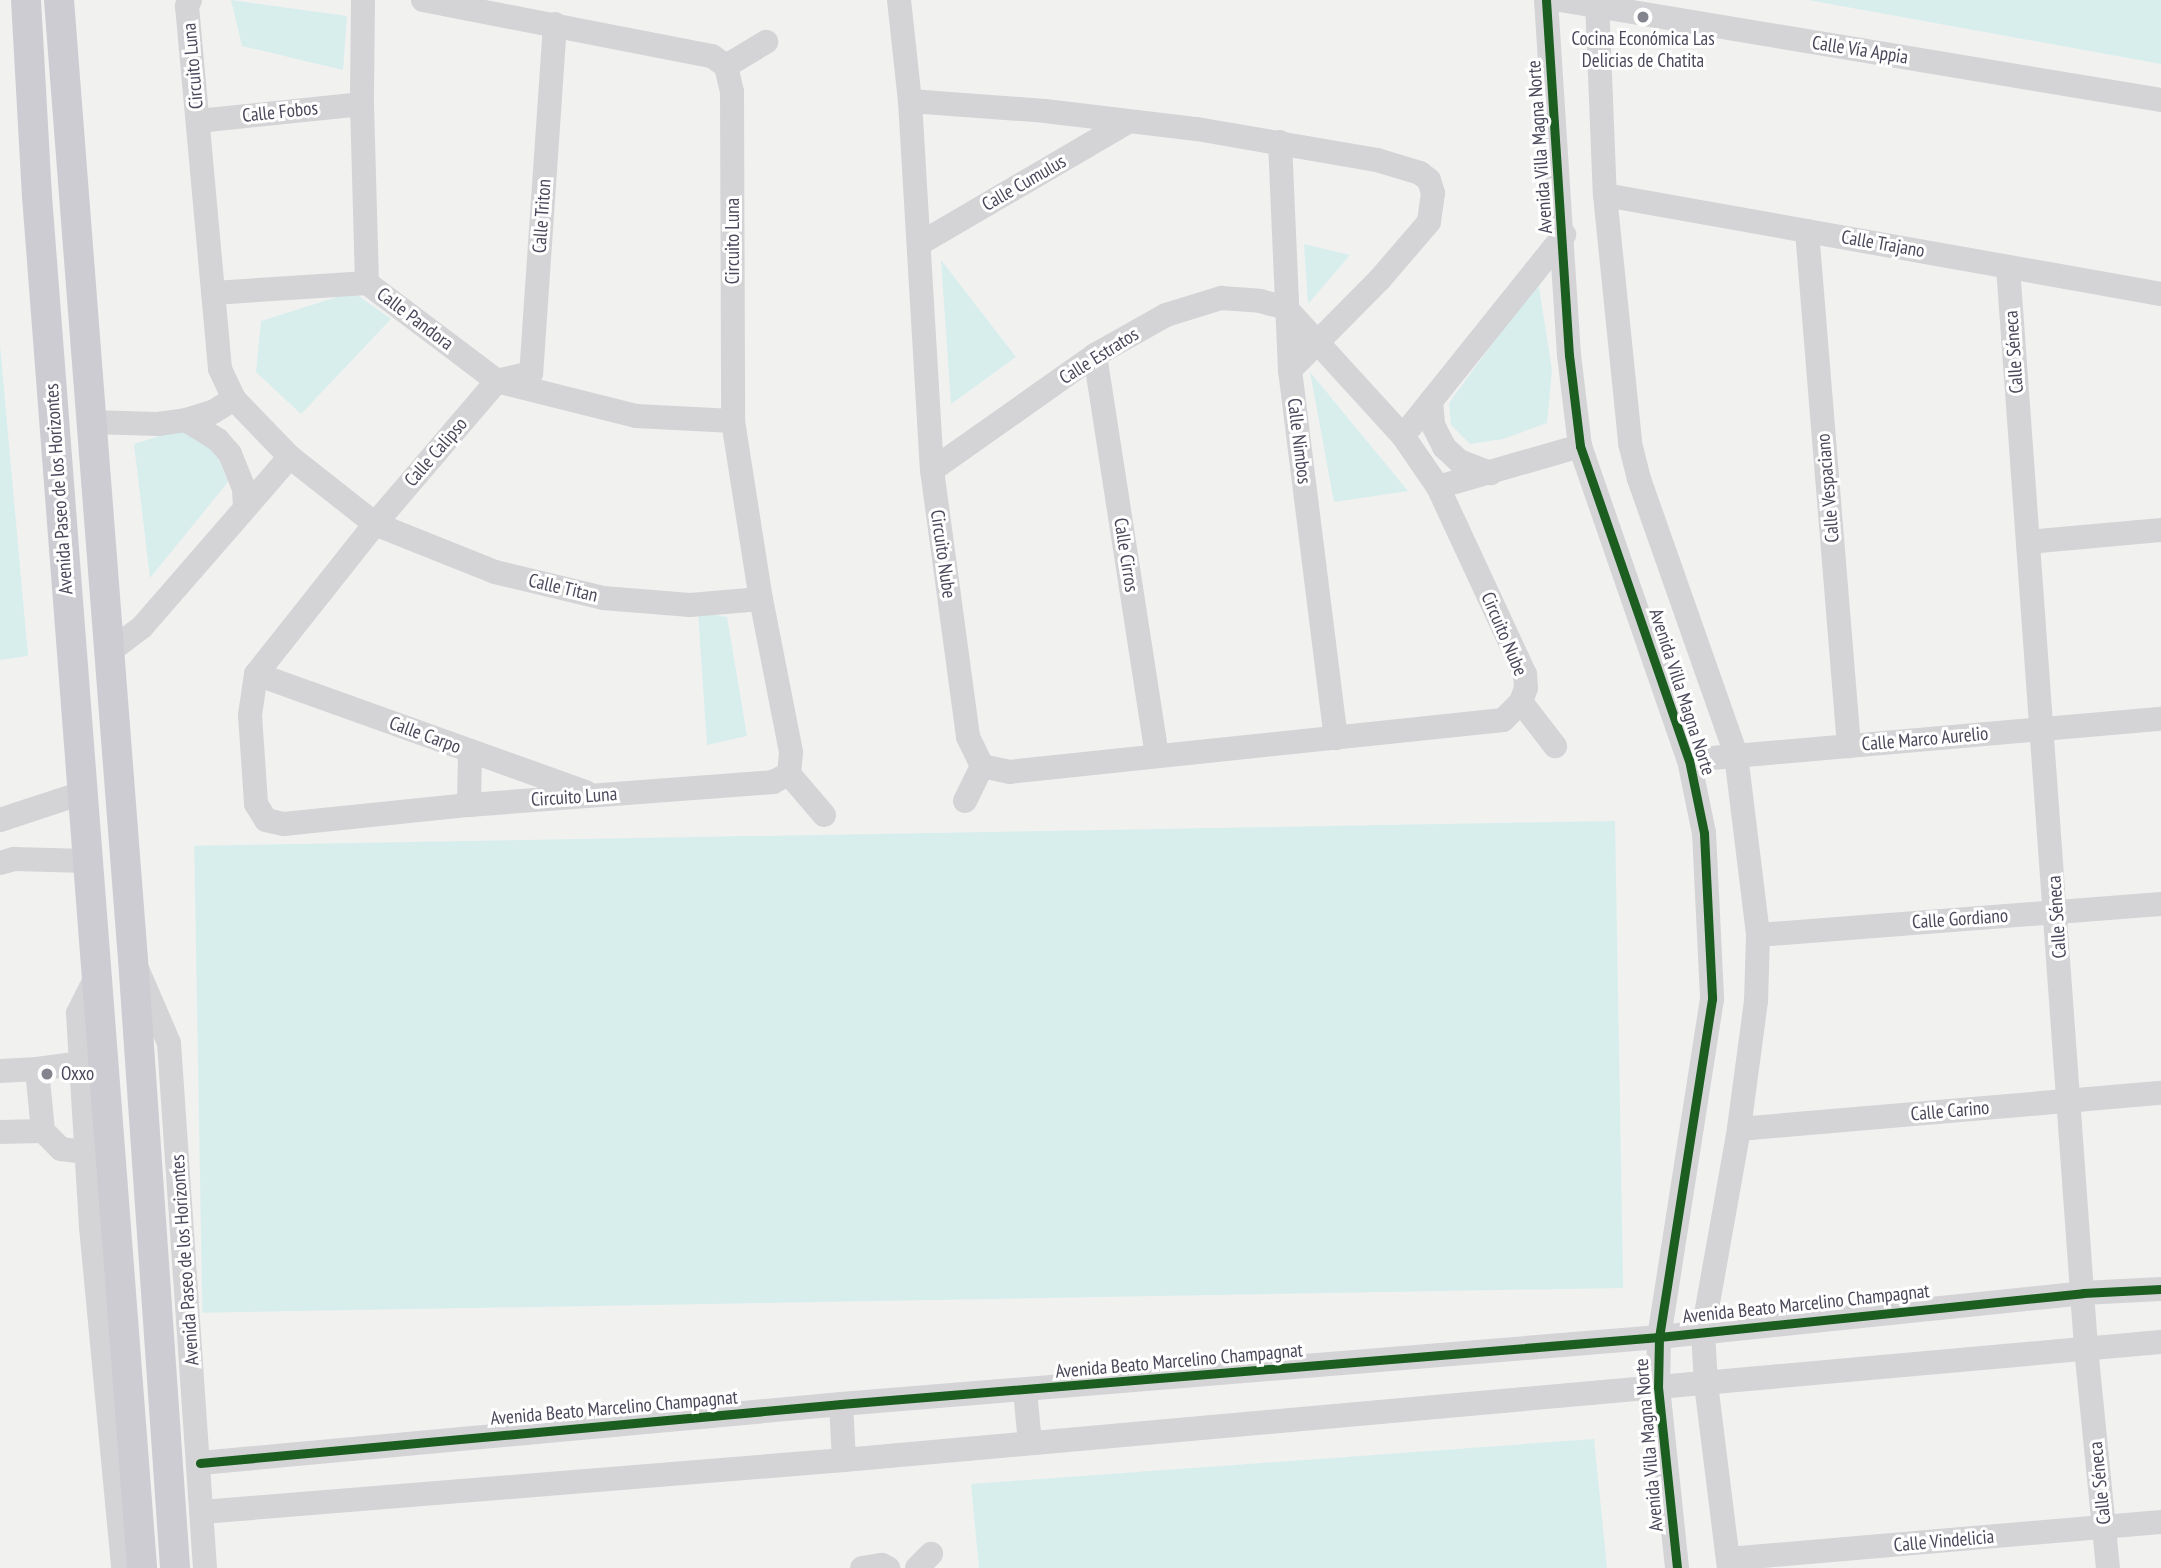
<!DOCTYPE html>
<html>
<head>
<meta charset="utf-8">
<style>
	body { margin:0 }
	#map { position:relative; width:2161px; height:1568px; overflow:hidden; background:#f1f1f0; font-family:"PT Sans Narrow",sans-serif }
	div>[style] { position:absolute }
	.green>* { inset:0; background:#d7eeed; transform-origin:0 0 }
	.minor>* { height:24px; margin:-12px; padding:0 12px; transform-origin:12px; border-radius:12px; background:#d4d4d7 }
	.major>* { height:30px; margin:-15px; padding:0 15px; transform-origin:15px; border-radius:15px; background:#cdccd2 }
	.cycleway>* { height:9px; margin:-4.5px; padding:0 4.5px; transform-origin:4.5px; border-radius:4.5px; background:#1b5e20 }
	.dots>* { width:19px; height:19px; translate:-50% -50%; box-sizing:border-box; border:4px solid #fff; border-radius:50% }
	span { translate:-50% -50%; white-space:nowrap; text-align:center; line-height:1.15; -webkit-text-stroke:6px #fff; paint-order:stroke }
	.poi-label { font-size:19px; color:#4a495b }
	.left { translate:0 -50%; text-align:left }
	.street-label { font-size:19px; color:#4a495b }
</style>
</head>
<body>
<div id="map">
	<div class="green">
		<i style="clip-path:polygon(231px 0,347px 16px,343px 70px,242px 46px)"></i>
		<i style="clip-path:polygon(1808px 0,2161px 0,2161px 64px)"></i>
		<i style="clip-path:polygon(1304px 244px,1350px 255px,1308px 304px)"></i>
		<i style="clip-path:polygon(941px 260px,1016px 357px,951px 404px)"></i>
		<i style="clip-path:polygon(1538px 281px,1552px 370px,1547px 423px,1503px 439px,1470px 444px,1451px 425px,1449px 403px)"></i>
		<i style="clip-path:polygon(353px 292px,391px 319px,301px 414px,256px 372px,261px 321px)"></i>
		<i style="clip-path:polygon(0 345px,28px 656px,0 660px)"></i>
		<i style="clip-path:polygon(1310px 372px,1408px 491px,1334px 502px)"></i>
		<i style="clip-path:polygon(179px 430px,213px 445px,228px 482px,150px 578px,134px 444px)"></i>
		<i style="clip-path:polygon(698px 612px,727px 617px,747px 736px,707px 745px)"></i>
		<i style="left:1615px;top:821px;width:467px;height:1421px;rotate:89deg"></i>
		<i style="clip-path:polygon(1594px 1439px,1607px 1568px,979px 1568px,971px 1484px)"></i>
	</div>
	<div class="minor">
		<i style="left:190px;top:0;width:7px;rotate:117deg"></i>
		<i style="left:187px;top:6px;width:364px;rotate:84.8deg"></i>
		<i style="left:220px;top:369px;width:33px;rotate:65deg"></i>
		<i style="left:234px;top:399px;width:81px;rotate:46deg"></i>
		<i style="left:290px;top:457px;width:108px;rotate:38.2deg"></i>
		<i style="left:375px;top:524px;width:129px;rotate:21.8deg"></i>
		<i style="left:495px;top:572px;width:111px;rotate:13.5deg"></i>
		<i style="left:603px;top:598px;width:87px;rotate:4.6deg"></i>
		<i style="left:690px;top:605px;width:71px;rotate:-4.8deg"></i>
		<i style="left:363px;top:0;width:104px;rotate:90.6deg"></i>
		<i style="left:362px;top:104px;width:179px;rotate:88.4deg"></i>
		<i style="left:423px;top:0;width:294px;rotate:11deg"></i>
		<i style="left:712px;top:56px;width:17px;rotate:36deg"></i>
		<i style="left:726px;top:66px;width:27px;rotate:77deg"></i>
		<i style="left:732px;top:92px;width:329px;rotate:89.8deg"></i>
		<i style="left:733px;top:421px;width:180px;rotate:81.1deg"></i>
		<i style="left:761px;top:599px;width:156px;rotate:78.9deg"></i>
		<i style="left:791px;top:752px;width:22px;rotate:95deg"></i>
		<i style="left:899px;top:0;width:102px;rotate:83.8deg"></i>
		<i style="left:910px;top:101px;width:370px;rotate:86.6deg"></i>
		<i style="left:932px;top:470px;width:269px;rotate:82.3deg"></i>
		<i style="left:968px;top:737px;width:32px;rotate:64deg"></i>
		<i style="left:1546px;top:0;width:356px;rotate:86.3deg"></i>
		<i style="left:1569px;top:355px;width:92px;rotate:83.1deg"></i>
		<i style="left:1580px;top:446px;width:332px;rotate:70.9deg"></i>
		<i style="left:1689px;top:760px;width:75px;rotate:78.4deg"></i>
		<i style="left:1704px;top:833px;width:166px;rotate:87.2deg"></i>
		<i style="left:1712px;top:999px;width:342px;rotate:98.9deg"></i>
		<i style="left:1659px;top:1337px;width:50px;rotate:91.1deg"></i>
		<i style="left:1658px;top:1387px;width:182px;rotate:84deg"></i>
		<i style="left:1560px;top:0;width:609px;rotate:9.45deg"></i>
		<i style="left:1597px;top:0;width:195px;rotate:87.7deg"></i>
		<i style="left:1605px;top:195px;width:249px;rotate:84.2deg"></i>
		<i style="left:1630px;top:443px;width:37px;rotate:76deg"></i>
		<i style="left:1639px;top:479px;width:293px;rotate:70.6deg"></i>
		<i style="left:1736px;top:755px;width:181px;rotate:83deg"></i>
		<i style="left:1758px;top:935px;width:66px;rotate:91.7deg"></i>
		<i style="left:1756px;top:1001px;width:129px;rotate:97.6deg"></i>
		<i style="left:1739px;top:1129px;width:205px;rotate:100.1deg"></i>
		<i style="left:1703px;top:1331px;width:53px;rotate:86.8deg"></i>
		<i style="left:1706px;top:1384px;width:185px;rotate:82.9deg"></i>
		<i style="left:555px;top:24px;width:350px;rotate:93.9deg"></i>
		<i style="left:531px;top:373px;width:35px;rotate:167deg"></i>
		<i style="left:497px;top:381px;width:188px;rotate:130.5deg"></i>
		<i style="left:375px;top:524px;width:191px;rotate:128.4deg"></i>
		<i style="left:256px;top:674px;width:41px;rotate:98.3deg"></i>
		<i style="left:250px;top:715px;width:89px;rotate:86.1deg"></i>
		<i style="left:256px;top:804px;width:19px;rotate:58deg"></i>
		<i style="left:266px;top:820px;width:18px;rotate:13deg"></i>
		<i style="left:284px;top:824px;width:186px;rotate:-5.9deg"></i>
		<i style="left:469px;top:805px;width:305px;rotate:-4.3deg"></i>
		<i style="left:773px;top:782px;width:18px;rotate:-27deg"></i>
		<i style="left:726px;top:66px;width:47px;rotate:-31deg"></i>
		<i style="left:910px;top:101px;width:135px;rotate:4.2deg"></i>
		<i style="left:1045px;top:111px;width:153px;rotate:6.8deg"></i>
		<i style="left:1197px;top:129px;width:183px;rotate:9.8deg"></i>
		<i style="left:1377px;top:160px;width:45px;rotate:16.8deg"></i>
		<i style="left:1420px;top:173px;width:11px;rotate:38deg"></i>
		<i style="left:1429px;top:180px;width:14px;rotate:73deg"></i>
		<i style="left:1433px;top:193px;width:29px;rotate:98deg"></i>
		<i style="left:1429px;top:222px;width:75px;rotate:130.7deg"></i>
		<i style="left:1380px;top:279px;width:128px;rotate:134.7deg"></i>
		<i style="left:198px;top:121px;width:165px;rotate:-5.9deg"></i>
		<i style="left:1280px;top:142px;width:228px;rotate:87.5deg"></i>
		<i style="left:1290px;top:370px;width:371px;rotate:82.9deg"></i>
		<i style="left:1605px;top:195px;width:565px;rotate:10.1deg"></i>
		<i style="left:1807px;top:231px;width:517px;rotate:85.34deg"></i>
		<i style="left:919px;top:244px;width:242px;rotate:-30.3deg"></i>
		<i style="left:2008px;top:267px;width:1084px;rotate:85.87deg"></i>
		<i style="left:2086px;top:1348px;width:221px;rotate:84.3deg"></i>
		<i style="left:367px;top:283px;width:163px;rotate:37deg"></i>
		<i style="left:497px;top:381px;width:143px;rotate:14.1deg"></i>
		<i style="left:636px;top:416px;width:97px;rotate:3deg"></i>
		<i style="left:213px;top:293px;width:154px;rotate:-3.7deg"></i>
		<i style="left:1095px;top:355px;width:405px;rotate:81.2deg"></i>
		<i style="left:1431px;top:401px;width:24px;rotate:85deg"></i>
		<i style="left:1433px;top:425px;width:25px;rotate:63deg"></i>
		<i style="left:1444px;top:447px;width:21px;rotate:43deg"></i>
		<i style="left:1459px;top:461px;width:34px;rotate:21deg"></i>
		<i style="left:186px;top:420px;width:38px;rotate:32deg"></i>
		<i style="left:218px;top:440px;width:18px;rotate:49deg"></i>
		<i style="left:230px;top:454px;width:38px;rotate:68deg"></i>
		<i style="left:244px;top:489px;width:18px;rotate:87deg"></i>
		<i style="left:91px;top:422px;width:67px;rotate:1.7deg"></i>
		<i style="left:158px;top:424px;width:28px;rotate:-8deg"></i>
		<i style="left:186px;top:420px;width:28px;rotate:-17deg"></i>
		<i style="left:213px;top:412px;width:25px;rotate:-32deg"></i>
		<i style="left:1403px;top:436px;width:258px;rotate:-51.3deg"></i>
		<i style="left:932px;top:470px;width:199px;rotate:-35.2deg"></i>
		<i style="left:1095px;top:355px;width:81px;rotate:-29.4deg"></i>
		<i style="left:1166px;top:315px;width:58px;rotate:-17.2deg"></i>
		<i style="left:1221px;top:298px;width:39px;rotate:4deg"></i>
		<i style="left:1260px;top:301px;width:27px;rotate:15deg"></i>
		<i style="left:1286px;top:308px;width:173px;rotate:47.6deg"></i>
		<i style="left:1403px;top:436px;width:62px;rotate:55.5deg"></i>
		<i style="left:1438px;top:487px;width:206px;rotate:65.1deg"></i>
		<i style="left:1525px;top:674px;width:14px;rotate:86deg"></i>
		<i style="left:1526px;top:688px;width:15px;rotate:110deg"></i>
		<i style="left:1521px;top:702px;width:25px;rotate:135deg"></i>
		<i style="left:1503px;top:720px;width:496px;rotate:174deg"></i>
		<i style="left:1010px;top:772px;width:29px;rotate:-168deg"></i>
		<i style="left:1438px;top:487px;width:148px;rotate:-16.1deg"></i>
		<i style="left:2028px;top:542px;width:134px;rotate:-5.2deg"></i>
		<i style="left:109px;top:652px;width:41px;rotate:-37.1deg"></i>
		<i style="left:142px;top:627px;width:225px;rotate:-49deg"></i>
		<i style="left:256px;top:674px;width:350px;rotate:19.7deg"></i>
		<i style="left:1521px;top:702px;width:56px;rotate:52.3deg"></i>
		<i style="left:1689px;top:760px;width:474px;rotate:-5deg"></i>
		<i style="left:789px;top:774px;width:54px;rotate:49.5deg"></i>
		<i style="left:965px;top:801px;width:39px;rotate:-64deg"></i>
		<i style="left:469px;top:805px;width:54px;rotate:-88.9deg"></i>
		<i style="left:0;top:820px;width:86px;rotate:-18.2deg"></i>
		<i style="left:0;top:863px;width:15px;rotate:-16deg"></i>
		<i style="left:14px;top:859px;width:73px;rotate:1.6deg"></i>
		<i style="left:1758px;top:935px;width:404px;rotate:-4.4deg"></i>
		<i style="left:138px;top:971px;width:78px;rotate:66.7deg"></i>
		<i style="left:169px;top:1043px;width:526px;rotate:86.08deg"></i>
		<i style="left:96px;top:977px;width:40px;rotate:116.6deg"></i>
		<i style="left:78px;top:1013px;width:50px;rotate:86.6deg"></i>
		<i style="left:81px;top:1063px;width:164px;rotate:86.5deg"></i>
		<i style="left:91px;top:1227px;width:342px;rotate:84.6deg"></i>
		<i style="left:37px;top:1069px;width:44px;rotate:-7.8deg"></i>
		<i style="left:0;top:1071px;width:37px;rotate:-3deg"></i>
		<i style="left:37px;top:1069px;width:62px;rotate:84.5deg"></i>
		<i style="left:43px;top:1131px;width:25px;rotate:45deg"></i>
		<i style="left:61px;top:1149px;width:25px;rotate:7deg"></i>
		<i style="left:1739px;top:1129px;width:424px;rotate:-4.9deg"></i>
		<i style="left:0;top:1132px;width:43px;rotate:-1.3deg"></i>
		<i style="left:1025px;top:1391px;width:52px;rotate:84.5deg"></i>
		<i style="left:841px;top:1404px;width:56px;rotate:86.9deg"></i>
		<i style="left:200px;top:1463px;width:644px;rotate:-5.26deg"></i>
		<i style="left:841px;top:1404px;width:821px;rotate:-4.68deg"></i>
		<i style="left:1659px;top:1337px;width:426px;rotate:-5.9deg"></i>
		<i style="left:2083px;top:1293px;width:78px;rotate:-2.9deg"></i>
		<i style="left:202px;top:1512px;width:644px;rotate:-4.63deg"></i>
		<i style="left:844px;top:1460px;width:1322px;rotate:-5.12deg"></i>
		<i style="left:1728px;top:1559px;width:435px;rotate:-4.9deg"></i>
		<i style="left:862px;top:1568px;width:20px;rotate:-9deg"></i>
		<i style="left:882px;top:1565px;width:7px;rotate:27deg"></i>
		<i style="left:917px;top:1568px;width:20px;rotate:-45deg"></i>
	</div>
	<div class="major">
		<i style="left:26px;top:0;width:196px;rotate:86.8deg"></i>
		<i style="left:37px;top:196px;width:1376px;rotate:85.62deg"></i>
		<i style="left:59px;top:0;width:962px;rotate:85.59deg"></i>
		<i style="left:133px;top:959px;width:610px;rotate:86.05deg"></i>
	</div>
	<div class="cycleway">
		<i style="left:1546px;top:0;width:356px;rotate:86.3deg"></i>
		<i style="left:1569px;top:355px;width:92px;rotate:83.1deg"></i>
		<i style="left:1580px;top:446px;width:332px;rotate:70.9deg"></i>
		<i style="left:1689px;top:760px;width:75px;rotate:78.4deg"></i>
		<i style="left:1704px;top:833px;width:166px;rotate:87.2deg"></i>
		<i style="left:1712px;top:999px;width:342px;rotate:98.9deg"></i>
		<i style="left:1659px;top:1337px;width:50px;rotate:91.1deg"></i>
		<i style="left:1658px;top:1387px;width:182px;rotate:84deg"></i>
		<i style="left:200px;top:1463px;width:644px;rotate:-5.26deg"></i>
		<i style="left:841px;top:1404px;width:821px;rotate:-4.68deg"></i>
		<i style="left:1659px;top:1337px;width:426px;rotate:-5.9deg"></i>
		<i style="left:2083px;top:1293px;width:78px;rotate:-2.9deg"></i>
	</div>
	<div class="dots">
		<i style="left:1643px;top:17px;background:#84848f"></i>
		<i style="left:47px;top:1074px;background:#84848f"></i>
	</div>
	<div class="poi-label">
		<span style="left:1643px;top:50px">Cocina Económica Las<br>Delicias de Chatita</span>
		<span class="left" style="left:61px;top:1074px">Oxxo</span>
	</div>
	<div class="street-label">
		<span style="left:1860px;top:50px;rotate:9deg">Calle Vía Appia</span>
		<span style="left:193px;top:66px;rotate:-95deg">Circuito Luna</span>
		<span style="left:280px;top:112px;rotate:-6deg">Calle Fobos</span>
		<span style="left:1540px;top:147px;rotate:-94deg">Avenida Villa Magna Norte</span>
		<span style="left:1024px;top:183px;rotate:-30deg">Calle Cumulus</span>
		<span style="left:542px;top:216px;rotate:-86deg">Calle Triton</span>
		<span style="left:733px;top:241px;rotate:-90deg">Circuito Luna</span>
		<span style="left:1883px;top:244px;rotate:10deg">Calle Trajano</span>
		<span style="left:415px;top:319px;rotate:37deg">Calle Pandora</span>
		<span style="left:2014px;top:352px;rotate:-94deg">Calle Séneca</span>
		<span style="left:1099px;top:356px;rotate:-32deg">Calle Estratos</span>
		<span style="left:1299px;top:441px;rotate:83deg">Calle Nimbos</span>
		<span style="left:436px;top:452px;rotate:-49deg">Calle Calipso</span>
		<span style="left:1828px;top:488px;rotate:-95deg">Calle Vespaciano</span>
		<span style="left:59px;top:489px;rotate:-94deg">Avenida Paseo de los Horizontes</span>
		<span style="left:943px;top:554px;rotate:82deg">Circuito Nube</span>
		<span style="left:1126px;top:555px;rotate:81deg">Calle Cirros</span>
		<span style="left:563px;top:588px;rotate:13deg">Calle Titan</span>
		<span style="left:1504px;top:634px;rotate:67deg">Circuito Nube</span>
		<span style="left:1682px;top:692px;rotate:72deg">Avenida Villa Magna Norte</span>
		<span style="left:425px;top:735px;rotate:20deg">Calle Carpo</span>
		<span style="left:1925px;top:739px;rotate:-5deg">Calle Marco Aurelio</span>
		<span style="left:574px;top:797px;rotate:-4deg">Circuito Luna</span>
		<span style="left:2057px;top:917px;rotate:-94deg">Calle Séneca</span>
		<span style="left:1960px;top:919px;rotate:-4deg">Calle Gordiano</span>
		<span style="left:1950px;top:1111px;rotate:-5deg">Calle Carino</span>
		<span style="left:185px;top:1260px;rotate:-94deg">Avenida Paseo de los Horizontes</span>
		<span style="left:1806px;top:1304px;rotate:-6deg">Avenida Beato Marcelino Champagnat</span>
		<span style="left:1179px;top:1361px;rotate:-5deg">Avenida Beato Marcelino Champagnat</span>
		<span style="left:614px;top:1408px;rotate:-5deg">Avenida Beato Marcelino Champagnat</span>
		<span style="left:1649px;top:1445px;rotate:-95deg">Avenida Villa Magna Norte</span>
		<span style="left:2100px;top:1483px;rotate:-96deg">Calle Séneca</span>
		<span style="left:1944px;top:1541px;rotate:-5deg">Calle Vindelicia</span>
	</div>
</div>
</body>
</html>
